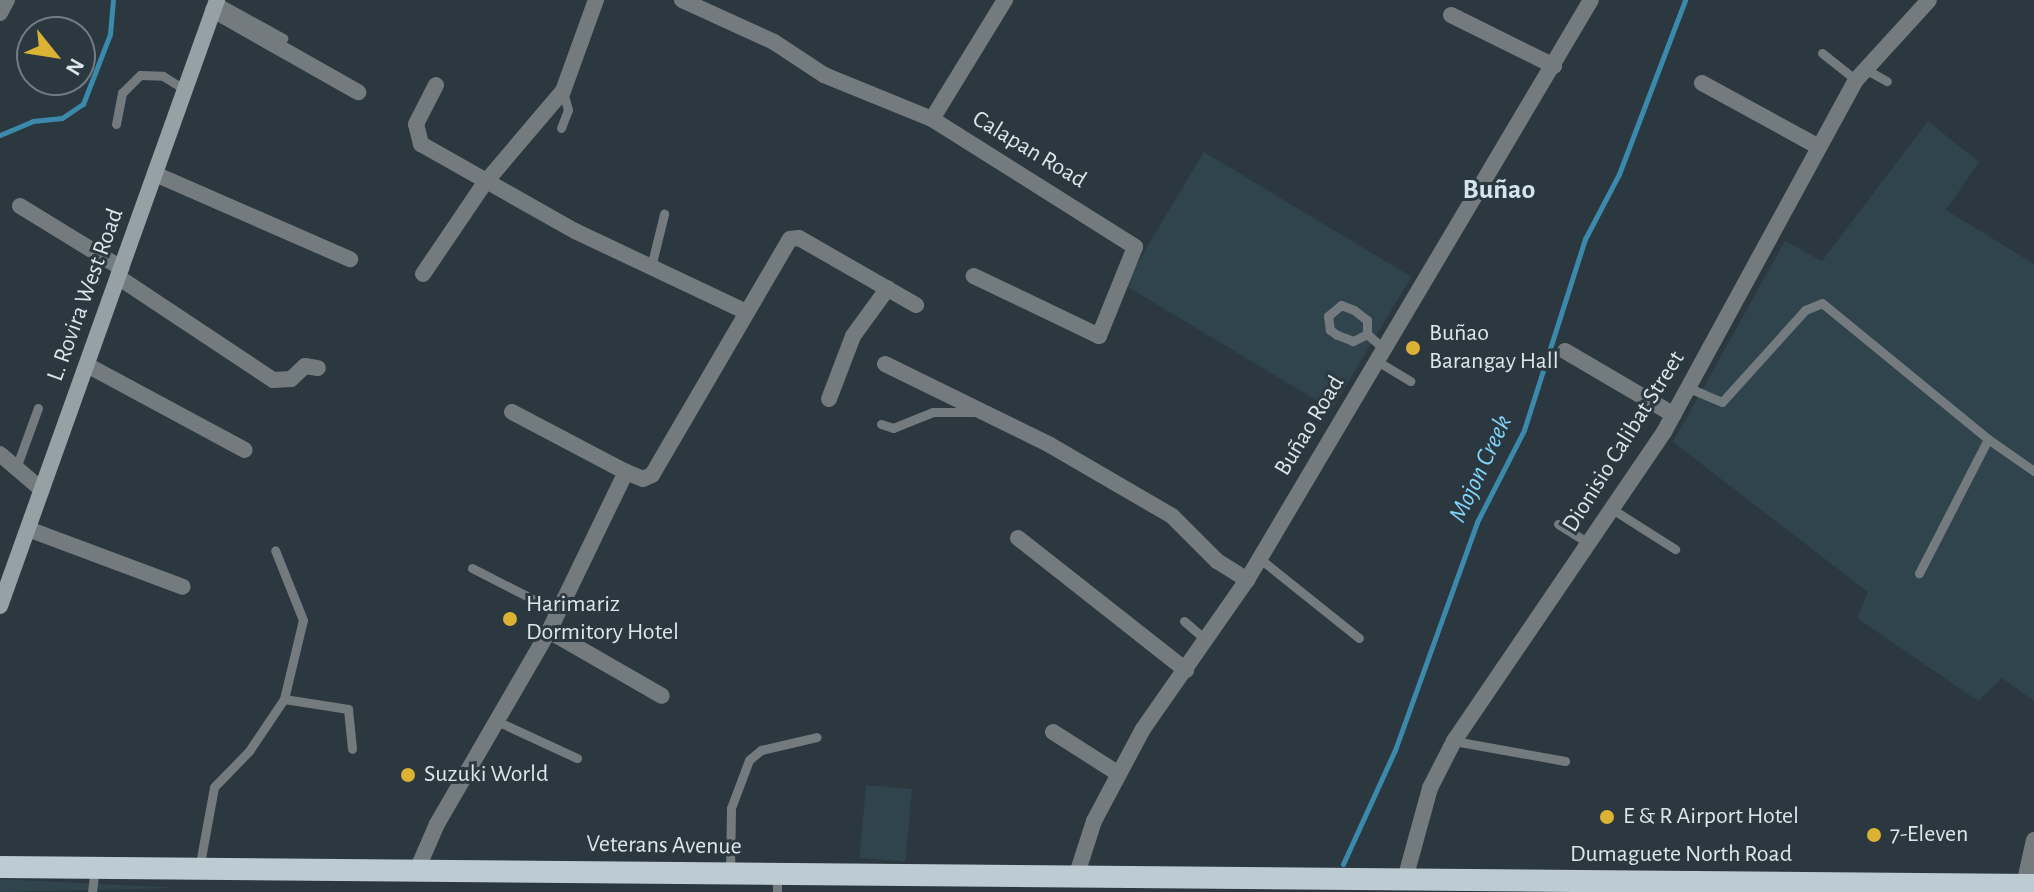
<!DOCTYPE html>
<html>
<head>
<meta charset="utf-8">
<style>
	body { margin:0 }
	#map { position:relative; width:2034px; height:892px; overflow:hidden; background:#2b383f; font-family:"Alegreya Sans",sans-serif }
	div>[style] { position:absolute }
	.built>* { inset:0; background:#30444d; transform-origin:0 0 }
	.stream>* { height:5px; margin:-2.5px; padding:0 2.5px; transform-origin:2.5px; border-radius:2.5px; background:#3c8aab }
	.service>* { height:9px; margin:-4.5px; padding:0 4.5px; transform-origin:4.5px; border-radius:4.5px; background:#747b7e }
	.minor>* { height:16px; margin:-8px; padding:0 8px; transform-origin:8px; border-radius:8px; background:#747b7e }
	.tertiary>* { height:16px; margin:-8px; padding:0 8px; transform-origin:8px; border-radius:8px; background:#747b7e }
	.secondary>* { height:16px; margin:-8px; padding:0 8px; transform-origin:8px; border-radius:8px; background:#96a1a6 }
	.trunk>* { height:22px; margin:-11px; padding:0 11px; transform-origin:11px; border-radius:11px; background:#bdccd3 }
	.dots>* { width:22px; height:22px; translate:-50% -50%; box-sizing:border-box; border:4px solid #2b383f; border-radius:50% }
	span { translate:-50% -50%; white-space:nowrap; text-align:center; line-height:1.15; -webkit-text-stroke:6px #2b383f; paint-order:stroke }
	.street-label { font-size:24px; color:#dce5e9 }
	.poi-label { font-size:24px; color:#dce5e9 }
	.left { translate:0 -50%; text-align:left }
	.water-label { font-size:26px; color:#81d4fa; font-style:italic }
	.quarter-label { font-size:28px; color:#d5e5ed; font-weight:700 }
	.north { position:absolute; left:16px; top:16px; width:80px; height:80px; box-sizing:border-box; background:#2b383f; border:2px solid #727d83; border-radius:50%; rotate:120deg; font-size:22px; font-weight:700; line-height:32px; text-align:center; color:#dce5e9 }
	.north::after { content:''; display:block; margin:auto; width:28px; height:36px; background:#dbb233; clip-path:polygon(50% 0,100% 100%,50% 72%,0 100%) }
</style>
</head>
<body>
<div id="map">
	<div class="built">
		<i style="clip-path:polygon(1928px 121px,1979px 162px,1946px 210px,2034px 264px,2034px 701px,2002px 678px,1978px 701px,1857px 618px,1868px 592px,1673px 442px,1785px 241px,1822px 261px)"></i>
		<i style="left:1204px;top:152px;width:242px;height:155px;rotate:31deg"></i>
		<i style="left:866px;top:785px;width:46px;height:73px;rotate:5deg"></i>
		<i style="clip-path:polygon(0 879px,180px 888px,0 892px)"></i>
	</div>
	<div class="stream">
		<i style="left:0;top:135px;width:36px;rotate:-23deg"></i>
		<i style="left:33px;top:121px;width:29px;rotate:-6deg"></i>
		<i style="left:62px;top:118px;width:25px;rotate:-34deg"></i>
		<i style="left:83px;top:104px;width:75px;rotate:-68.9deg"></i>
		<i style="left:110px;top:34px;width:34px;rotate:-85deg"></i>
		<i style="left:1343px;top:864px;width:125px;rotate:-65.5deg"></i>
		<i style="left:1395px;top:750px;width:242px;rotate:-70.2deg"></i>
		<i style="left:1477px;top:522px;width:103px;rotate:-62.9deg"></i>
		<i style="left:1524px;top:430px;width:201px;rotate:-72.3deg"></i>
		<i style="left:1585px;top:239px;width:73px;rotate:-62.4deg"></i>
		<i style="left:1619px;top:174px;width:186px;rotate:-69.2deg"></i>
	</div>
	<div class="service">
		<i style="left:216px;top:1px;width:77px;rotate:28.9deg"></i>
		<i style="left:1822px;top:53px;width:43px;rotate:38.5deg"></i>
		<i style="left:1865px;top:69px;width:25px;rotate:29deg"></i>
		<i style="left:116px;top:124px;width:32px;rotate:-79deg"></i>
		<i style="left:122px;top:93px;width:25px;rotate:-45deg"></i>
		<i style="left:140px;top:75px;width:23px;rotate:2deg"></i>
		<i style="left:163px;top:76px;width:26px;rotate:32deg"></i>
		<i style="left:561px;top:128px;width:19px;rotate:-69deg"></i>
		<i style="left:568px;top:110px;width:20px;rotate:-105deg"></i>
		<i style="left:651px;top:267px;width:55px;rotate:-76.2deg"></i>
		<i style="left:1367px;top:334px;width:16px;rotate:153deg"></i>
		<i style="left:1353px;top:341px;width:17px;rotate:-159deg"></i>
		<i style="left:1337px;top:335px;width:9px;rotate:-144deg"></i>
		<i style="left:1330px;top:330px;width:14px;rotate:-98deg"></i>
		<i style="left:1328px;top:316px;width:17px;rotate:-40deg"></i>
		<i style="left:1341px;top:305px;width:14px;rotate:21deg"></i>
		<i style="left:1354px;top:310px;width:16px;rotate:38deg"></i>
		<i style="left:1367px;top:320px;width:14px;rotate:90deg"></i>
		<i style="left:1367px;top:334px;width:23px;rotate:41deg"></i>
		<i style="left:1377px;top:361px;width:39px;rotate:31deg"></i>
		<i style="left:1689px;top:388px;width:36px;rotate:23deg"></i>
		<i style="left:1722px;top:402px;width:124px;rotate:-47.9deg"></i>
		<i style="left:1805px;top:310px;width:18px;rotate:-22deg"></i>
		<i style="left:1822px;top:303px;width:215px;rotate:39.3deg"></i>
		<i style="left:1988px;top:439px;width:151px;rotate:117.2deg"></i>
		<i style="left:881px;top:424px;width:13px;rotate:18deg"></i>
		<i style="left:893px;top:428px;width:43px;rotate:-21.8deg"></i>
		<i style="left:933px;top:412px;width:42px"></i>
		<i style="left:1988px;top:439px;width:56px;rotate:34.8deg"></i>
		<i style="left:16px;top:468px;width:64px;rotate:-69.9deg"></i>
		<i style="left:1612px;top:509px;width:75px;rotate:32.4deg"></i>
		<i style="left:1558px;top:524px;width:36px;rotate:32deg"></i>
		<i style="left:1259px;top:558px;width:128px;rotate:38.7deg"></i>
		<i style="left:472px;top:568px;width:97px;rotate:27.1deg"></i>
		<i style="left:1184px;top:621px;width:30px;rotate:41deg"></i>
		<i style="left:284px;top:699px;width:65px;rotate:8.9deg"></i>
		<i style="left:348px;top:709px;width:40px;rotate:84.3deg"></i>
		<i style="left:499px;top:722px;width:86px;rotate:24.8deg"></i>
		<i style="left:1454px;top:741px;width:113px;rotate:10.2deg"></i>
		<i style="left:199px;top:869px;width:83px;rotate:-79.6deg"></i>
		<i style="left:214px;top:787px;width:50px;rotate:-45.8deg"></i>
		<i style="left:249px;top:751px;width:63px;rotate:-56.1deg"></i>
		<i style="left:284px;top:699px;width:81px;rotate:-76.5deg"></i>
		<i style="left:303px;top:620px;width:75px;rotate:-111.8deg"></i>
		<i style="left:730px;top:873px;width:65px;rotate:-89.1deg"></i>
		<i style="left:731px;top:808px;width:51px;rotate:-69.4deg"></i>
		<i style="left:749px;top:760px;width:16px;rotate:-40deg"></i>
		<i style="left:761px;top:750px;width:57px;rotate:-13.1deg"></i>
		<i style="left:777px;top:874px;width:18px;rotate:90deg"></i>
		<i style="left:92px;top:892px;width:24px;rotate:-83deg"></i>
	</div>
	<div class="minor">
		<i style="left:682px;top:0;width:101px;rotate:24.5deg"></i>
		<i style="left:774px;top:42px;width:60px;rotate:33.4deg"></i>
		<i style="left:824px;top:75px;width:117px;rotate:22.2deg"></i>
		<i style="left:932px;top:119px;width:240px;rotate:32.2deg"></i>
		<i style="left:1135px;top:247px;width:96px;rotate:112deg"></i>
		<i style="left:1099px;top:336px;width:139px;rotate:-154.4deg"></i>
		<i style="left:213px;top:10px;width:167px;rotate:29.5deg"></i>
		<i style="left:0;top:13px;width:15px;rotate:-62deg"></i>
		<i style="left:1451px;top:15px;width:115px;rotate:26.3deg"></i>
		<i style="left:1702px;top:83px;width:133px;rotate:28.7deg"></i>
		<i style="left:436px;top:85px;width:44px;rotate:117.1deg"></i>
		<i style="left:416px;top:124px;width:21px;rotate:76deg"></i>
		<i style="left:421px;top:144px;width:177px;rotate:29.5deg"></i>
		<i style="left:575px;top:231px;width:189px;rotate:25.3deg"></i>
		<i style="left:932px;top:119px;width:140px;rotate:-58.5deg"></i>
		<i style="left:155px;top:174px;width:213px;rotate:23.6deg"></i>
		<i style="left:20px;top:206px;width:119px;rotate:31.5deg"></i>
		<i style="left:423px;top:274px;width:109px;rotate:-55.9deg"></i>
		<i style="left:484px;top:184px;width:122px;rotate:-49.7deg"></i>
		<i style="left:563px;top:91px;width:97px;rotate:-70.1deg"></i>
		<i style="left:118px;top:277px;width:186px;rotate:33.6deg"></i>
		<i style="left:273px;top:380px;width:18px;rotate:-3deg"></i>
		<i style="left:291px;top:379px;width:19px;rotate:-43deg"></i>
		<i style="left:305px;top:366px;width:13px;rotate:9deg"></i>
		<i style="left:1565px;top:351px;width:126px;rotate:30.4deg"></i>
		<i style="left:885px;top:364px;width:184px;rotate:26.1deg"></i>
		<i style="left:1050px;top:445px;width:141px;rotate:30.2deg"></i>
		<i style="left:1172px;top:516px;width:64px;rotate:45deg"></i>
		<i style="left:1217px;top:561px;width:36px;rotate:32deg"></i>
		<i style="left:87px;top:365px;width:179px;rotate:28.3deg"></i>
		<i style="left:829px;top:399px;width:67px;rotate:-69.1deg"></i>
		<i style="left:853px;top:336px;width:59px;rotate:-53.9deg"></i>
		<i style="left:512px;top:412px;width:129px;rotate:27.8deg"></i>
		<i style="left:0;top:454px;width:55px;rotate:40.6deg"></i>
		<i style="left:28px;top:529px;width:165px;rotate:20.5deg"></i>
		<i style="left:1018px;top:538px;width:214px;rotate:38.2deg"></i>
		<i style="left:549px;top:631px;width:130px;rotate:29.9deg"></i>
		<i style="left:1053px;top:732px;width:78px;rotate:32.5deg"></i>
		<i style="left:417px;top:870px;width:50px;rotate:-66.5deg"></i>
		<i style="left:437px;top:824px;width:223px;rotate:-59.9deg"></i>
		<i style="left:549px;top:631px;width:177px;rotate:-64.2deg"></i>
		<i style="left:626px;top:472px;width:18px;rotate:22deg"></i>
		<i style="left:643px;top:479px;width:10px;rotate:-24deg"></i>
		<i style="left:652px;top:475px;width:273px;rotate:-59.7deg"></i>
		<i style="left:790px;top:239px;width:9px;rotate:-6deg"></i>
		<i style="left:799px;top:238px;width:135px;rotate:29.8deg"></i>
		<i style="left:2024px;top:885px;width:46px;rotate:-77.5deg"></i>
	</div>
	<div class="tertiary">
		<i style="left:1076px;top:877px;width:59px;rotate:-72.2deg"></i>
		<i style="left:1094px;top:821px;width:104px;rotate:-62deg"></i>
		<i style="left:1143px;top:729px;width:182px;rotate:-55.1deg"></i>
		<i style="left:1247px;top:580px;width:674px;rotate:-59.33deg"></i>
		<i style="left:1405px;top:879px;width:94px;rotate:-74.6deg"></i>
		<i style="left:1430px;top:788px;width:53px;rotate:-62.9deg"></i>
		<i style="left:1454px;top:741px;width:374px;rotate:-55.8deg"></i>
		<i style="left:1664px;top:432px;width:401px;rotate:-61.4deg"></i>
		<i style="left:1856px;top:80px;width:108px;rotate:-47.6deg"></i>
	</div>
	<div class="secondary">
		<i style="left:0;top:606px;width:644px;rotate:-70.3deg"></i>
	</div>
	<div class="trunk">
		<i style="left:0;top:867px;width:2034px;rotate:0.51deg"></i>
	</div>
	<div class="dots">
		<i style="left:1413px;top:348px;background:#dbb233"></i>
		<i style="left:510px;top:619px;background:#dbb233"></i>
		<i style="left:408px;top:775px;background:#dbb233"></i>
		<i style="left:1607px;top:817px;background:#dbb233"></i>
		<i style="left:1874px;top:835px;background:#dbb233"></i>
	</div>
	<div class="street-label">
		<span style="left:1029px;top:150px;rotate:31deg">Calapan Road</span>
		<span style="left:86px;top:295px;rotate:-70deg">L. Rovira West Road</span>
		<span style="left:1310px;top:426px;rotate:-59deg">Buñao Road</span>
		<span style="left:1624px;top:442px;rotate:-58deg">Dionisio Calibat Street</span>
		<span style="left:664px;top:846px;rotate:1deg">Veterans Avenue</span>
		<span style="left:1681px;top:855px">Dumaguete North Road</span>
	</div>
	<div class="poi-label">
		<span class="left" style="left:1429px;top:348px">Buñao<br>Barangay Hall</span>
		<span class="left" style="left:526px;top:619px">Harimariz<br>Dormitory Hotel</span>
		<span class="left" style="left:424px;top:775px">Suzuki World</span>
		<span class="left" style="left:1623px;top:817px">E &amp; R Airport Hotel</span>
		<span class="left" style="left:1890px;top:835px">7-Eleven</span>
	</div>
	<div class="water-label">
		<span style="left:1481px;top:469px;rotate:-65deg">Mojon Creek</span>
	</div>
	<div class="quarter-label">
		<span style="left:1499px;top:190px">Buñao</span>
	</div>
	<div class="north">N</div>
</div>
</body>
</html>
